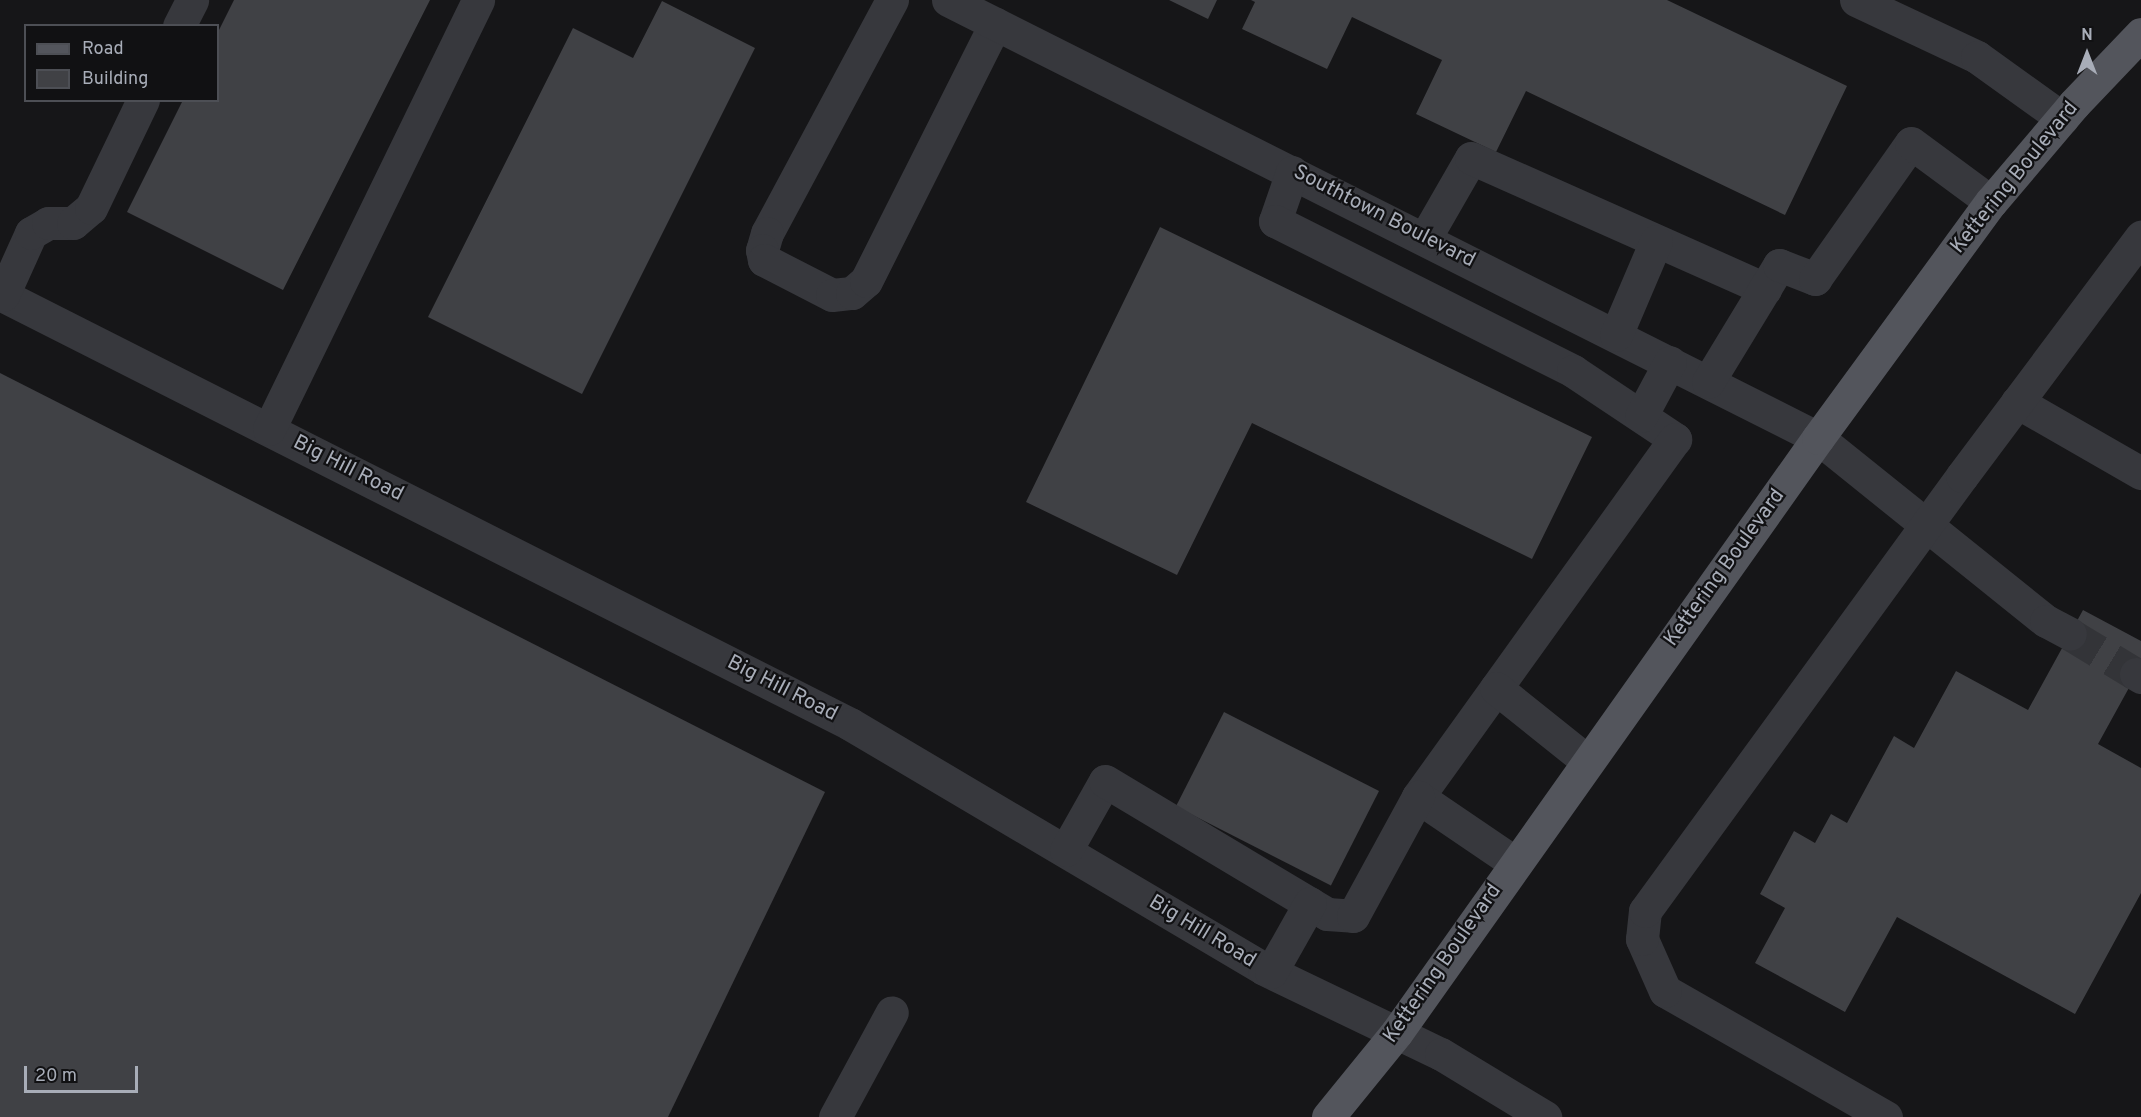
<!DOCTYPE html>
<html>
<head>
<meta charset="utf-8">
<style>
	body { margin:0 }
	#map { position:relative; width:2141px; height:1117px; overflow:hidden; background:#161618; font-family:Overpass,sans-serif }
	div>[style] { position:absolute }
	.building>* { inset:0; background:#404145; transform-origin:0 0 }
	.minor-tunnel>* { height:33px; margin-top:-16.5px; transform-origin:0; background:repeating-linear-gradient(90deg,#333438 0 33px,transparent 0 49px) }
	.minor>* { height:33px; margin:-16.5px; padding:0 16.5px; transform-origin:16.5px; border-radius:16.5px; background:#37383d }
	.major>* { height:33px; margin:-16.5px; padding:0 16.5px; transform-origin:16.5px; border-radius:16.5px; background:#53555c }
	span { translate:-50% -50%; white-space:nowrap; text-align:center; line-height:1.15; -webkit-text-stroke:4.5px #111113; paint-order:stroke }
	.street-label { font-size:21px; color:#a8adb8 }
	.legend { position:absolute; left:24px; top:24px; width:195px; height:78px; box-sizing:border-box; background:#111113; border:2px solid #4d4f55; margin:0; padding:8px 10px; list-style:none; font-size:18px; color:#a8adb8 }
	.legend li { display:flex; align-items:center; gap:12px; height:30px }
	.legend b { width:30px; border:2px solid #4d4f55 }
	.north { position:absolute; left:2057px; top:24px; width:60px; height:60px; -webkit-text-stroke:4px #111113; paint-order:stroke; rotate:0deg; font-size:16px; font-weight:700; line-height:24px; text-align:center; color:#a8adb8 }
	.north::after { content:''; display:block; margin:auto; width:21px; height:27px; background:#a8adb8; clip-path:polygon(50% 0,100% 100%,50% 72%,0 100%) }
	.scale { position:absolute; left:24px; top:1066px; width:114px; height:27px; box-sizing:border-box; border:3px solid #a8adb8; border-top:0; padding-left:8px; font-size:18px; line-height:21px; white-space:nowrap; color:#a8adb8; -webkit-text-stroke:4px #111113; paint-order:stroke }
</style>
</head>
<body>
<div id="map">
	<div class="building">
		<i style="clip-path:polygon(234px 0,430px 0,283px 290px,127px 212px,183px 100px,218px 100px,218px 32px)"></i>
		<i style="clip-path:polygon(1169px 0,1217px 0,1208px 19px)"></i>
		<i style="clip-path:polygon(1251px 0,1667px 0,1847px 86px,1785px 215px,1526px 91px,1496px 152px,1416px 114px,1442px 60px,1352px 17px,1327px 69px,1242px 29px,1255px 2px)"></i>
		<i style="clip-path:polygon(662px 1px,755px 48px,582px 394px,428px 317px,573px 28px,633px 58px)"></i>
		<i style="clip-path:polygon(1160px 227px,1592px 437px,1532px 559px,1252px 423px,1177px 575px,1026px 502px)"></i>
		<i style="clip-path:polygon(0 373px,825px 792px,668px 1117px,0 1117px)"></i>
		<i style="clip-path:polygon(2083px 610px,2141px 641px,2141px 666px,2098px 744px,2141px 768px,2141px 893px,2075px 1014px,1897px 917px,1845px 1012px,1755px 963px,1785px 908px,1760px 894px,1794px 831px,1815px 843px,1831px 814px,1847px 823px,1894px 736px,1914px 748px,1956px 671px,2028px 710px)"></i>
		<i style="left:1224px;top:712px;width:174px;height:106px;rotate:27deg"></i>
	</div>
	<div class="minor-tunnel">
		<i style="left:2070px;top:634px;width:77px;rotate:31.2deg"></i>
	</div>
	<div class="minor">
		<i style="left:892px;top:0;width:264px;rotate:118.2deg"></i>
		<i style="left:767px;top:233px;width:18px;rotate:106deg"></i>
		<i style="left:762px;top:250px;width:10px;rotate:79deg"></i>
		<i style="left:764px;top:260px;width:76px;rotate:27.2deg"></i>
		<i style="left:832px;top:295px;width:20px;rotate:-6deg"></i>
		<i style="left:852px;top:293px;width:18px;rotate:-41deg"></i>
		<i style="left:866px;top:281px;width:288px;rotate:-63.3deg"></i>
		<i style="left:948px;top:0;width:974px;rotate:26.72deg"></i>
		<i style="left:1818px;top:438px;width:292px;rotate:38.8deg"></i>
		<i style="left:2046px;top:621px;width:27px;rotate:28deg"></i>
		<i style="left:1856px;top:0;width:134px;rotate:25.2deg"></i>
		<i style="left:1977px;top:57px;width:105px;rotate:35.7deg"></i>
		<i style="left:179px;top:26px;width:29px;rotate:-63deg"></i>
		<i style="left:1292px;top:172px;width:52px;rotate:109.1deg"></i>
		<i style="left:1275px;top:221px;width:334px;rotate:26.7deg"></i>
		<i style="left:1573px;top:371px;width:123px;rotate:33.7deg"></i>
		<i style="left:1675px;top:439px;width:441px;rotate:125.7deg"></i>
		<i style="left:1418px;top:797px;width:117px;rotate:34.2deg"></i>
		<i style="left:1425px;top:238px;width:92px;rotate:-60.1deg"></i>
		<i style="left:1471px;top:158px;width:322px;rotate:24deg"></i>
		<i style="left:0;top:294px;width:953px;rotate:26.83deg"></i>
		<i style="left:850px;top:724px;width:481px;rotate:30.6deg"></i>
		<i style="left:1264px;top:969px;width:196px;rotate:25.7deg"></i>
		<i style="left:1441px;top:1054px;width:122px;rotate:31.2deg"></i>
		<i style="left:3px;top:295px;width:68px;rotate:-65.7deg"></i>
		<i style="left:31px;top:233px;width:20px;rotate:-30deg"></i>
		<i style="left:48px;top:223px;width:25px"></i>
		<i style="left:73px;top:223px;width:23px;rotate:-40deg"></i>
		<i style="left:91px;top:208px;width:120px;rotate:-64.3deg"></i>
		<i style="left:1616px;top:335px;width:102px;rotate:-66.9deg"></i>
		<i style="left:1708px;top:382px;width:137px;rotate:-58.7deg"></i>
		<i style="left:1779px;top:265px;width:39px;rotate:21deg"></i>
		<i style="left:1815px;top:279px;width:166px;rotate:-54.8deg"></i>
		<i style="left:1911px;top:143px;width:99px;rotate:36.4deg"></i>
		<i style="left:2017px;top:402px;width:143px;rotate:29.8deg"></i>
		<i style="left:1641px;top:416px;width:61px;rotate:-61.8deg"></i>
		<i style="left:269px;top:429px;width:477px;rotate:-64deg"></i>
		<i style="left:2136px;top:674px;width:6px;rotate:31deg"></i>
		<i style="left:1496px;top:688px;width:117px;rotate:38.7deg"></i>
		<i style="left:1066px;top:850px;width:79px;rotate:-60.5deg"></i>
		<i style="left:1105px;top:781px;width:259px;rotate:30.9deg"></i>
		<i style="left:1327px;top:914px;width:26px;rotate:4deg"></i>
		<i style="left:1353px;top:916px;width:136px;rotate:-61.4deg"></i>
		<i style="left:1271px;top:972px;width:79px;rotate:-60.5deg"></i>
		<i style="left:835px;top:1117px;width:119px;rotate:-61.5deg"></i>
		<i style="left:1886px;top:1117px;width:254px;rotate:-150.3deg"></i>
		<i style="left:1665px;top:991px;width:57px;rotate:-113.9deg"></i>
		<i style="left:1642px;top:939px;width:28px;rotate:-84deg"></i>
		<i style="left:1645px;top:911px;width:538px;rotate:-53.92deg"></i>
		<i style="left:1962px;top:476px;width:299px;rotate:-53.2deg"></i>
	</div>
	<div class="major">
		<i style="left:1328px;top:1117px;width:109px;rotate:-50.9deg"></i>
		<i style="left:1397px;top:1032px;width:728px;rotate:-54.67deg"></i>
		<i style="left:1818px;top:438px;width:293px;rotate:-53.8deg"></i>
		<i style="left:1991px;top:202px;width:128px;rotate:-49.7deg"></i>
		<i style="left:2074px;top:104px;width:97px;rotate:-46.3deg"></i>
	</div>
	<div class="street-label">
		<span style="left:2015px;top:178px;rotate:-51deg">Kettering Boulevard</span>
		<span style="left:1384px;top:217px;rotate:27deg">Southtown Boulevard</span>
		<span style="left:348px;top:469px;rotate:27deg">Big Hill Road</span>
		<span style="left:1725px;top:568px;rotate:-54deg">Kettering Boulevard</span>
		<span style="left:782px;top:689px;rotate:27deg">Big Hill Road</span>
		<span style="left:1202px;top:932px;rotate:31deg">Big Hill Road</span>
		<span style="left:1443px;top:964px;rotate:-55deg">Kettering Boulevard</span>
	</div>
	<ul class="legend">
	<li><b style="height:8px;background:#53555c"></b>Road</li>
	<li><b style="height:16px;background:#404145"></b>Building</li>
	</ul>
	<div class="north">N</div>
	<div class="scale">20 m</div>
</div>
</body>
</html>
